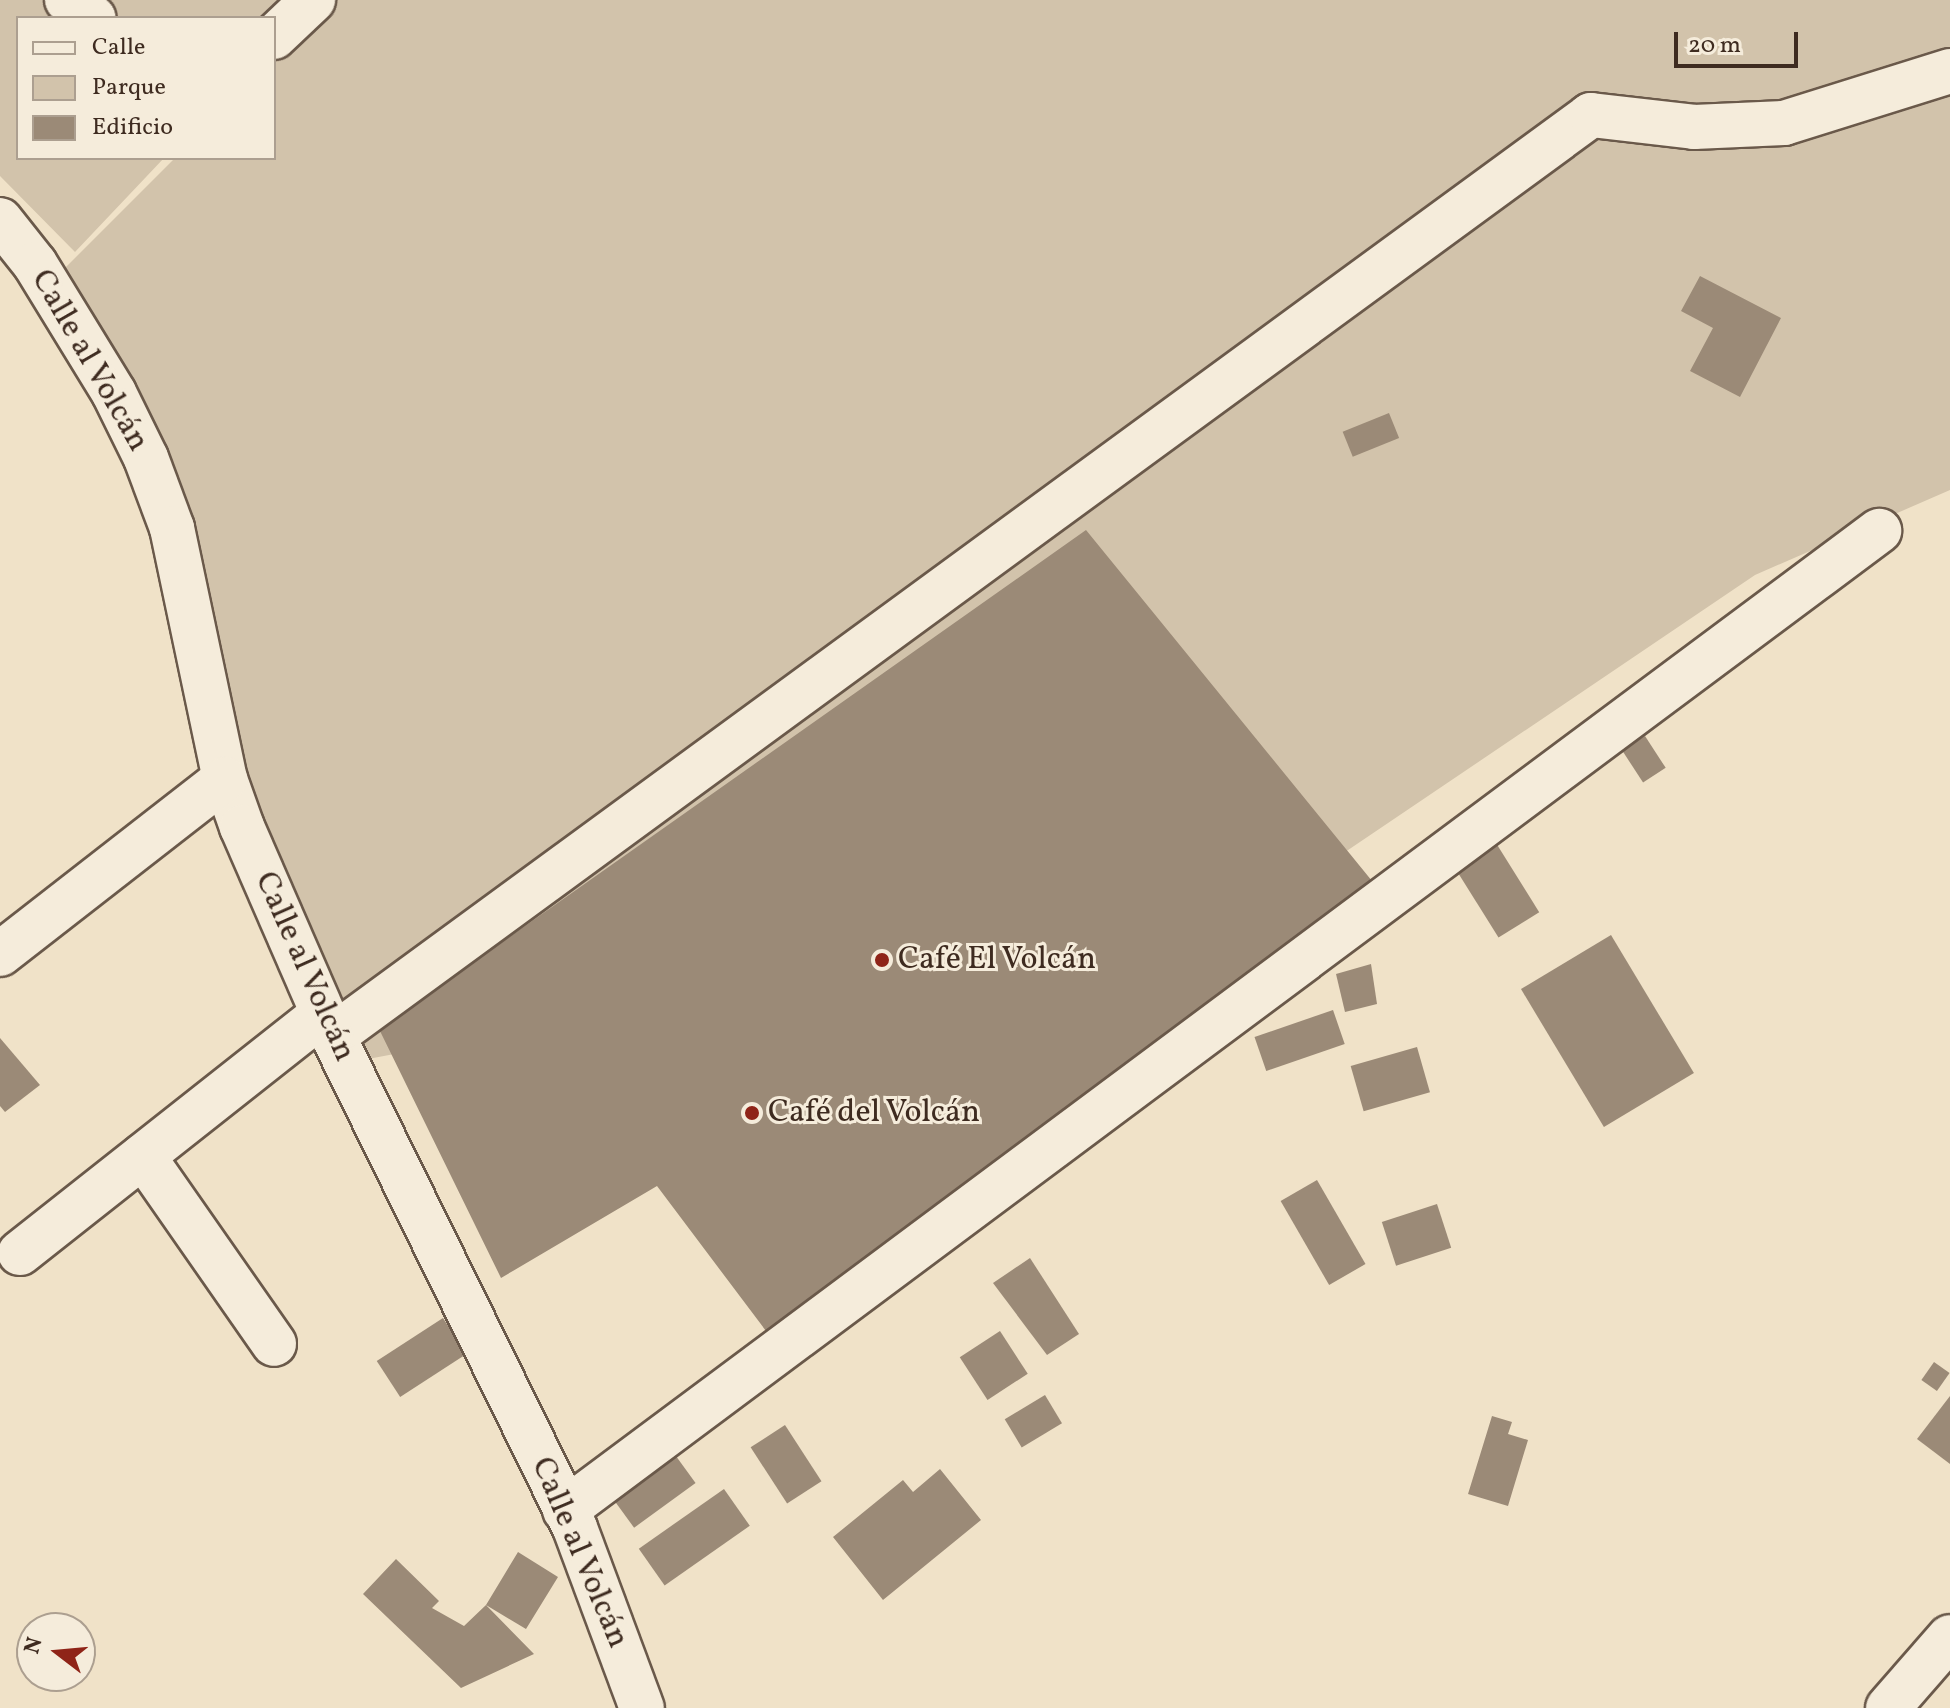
<!DOCTYPE html>
<html>
<head>
<meta charset="utf-8">
<style>
	body { margin:0 }
	#map { position:relative; width:1950px; height:1708px; overflow:hidden; background:#f0e2c8; font-family:Vollkorn,serif }
	div>[style] { position:absolute }
	.green>* { inset:0; background:#d2c3ab }
	.building>* { inset:0; background:#9b8a77; transform-origin:0 0 }
	.roads { filter:drop-shadow(2px 0 #6a594a) drop-shadow(-2px 0 #6a594a) drop-shadow(0 2px #6a594a) drop-shadow(0 -2px #6a594a) }
	.minor>* { height:44px; margin:-22px; padding:0 22px; transform-origin:22px; border-radius:22px; background:#f5ecdb }
	.dots>* { width:22px; height:22px; translate:-50% -50%; box-sizing:border-box; border:4px solid #f5ecdb; border-radius:50% }
	span { translate:-50% -50%; white-space:nowrap; text-align:center; line-height:1.15; -webkit-text-stroke:6px #f5ecdb; paint-order:stroke }
	.street-label { font-size:32px; color:#3e2b20 }
	.poi-label { font-size:32px; color:#3e2b20 }
	.left { translate:0 -50%; text-align:left }
	.legend { position:absolute; left:16px; top:16px; width:260px; height:144px; box-sizing:border-box; background:#f5ecdb; border:2px solid #ac9f90; margin:0; padding:10px 14px; list-style:none; font-size:24px; color:#3e2b20 }
	.legend li { display:flex; align-items:center; gap:16px; height:40px }
	.legend b { width:40px; border:2px solid #ac9f90 }
	.north { position:absolute; left:16px; top:1612px; width:80px; height:80px; box-sizing:border-box; background:#f5ecdb; border:2px solid #ac9f90; border-radius:50%; rotate:286deg; font-size:22px; font-weight:700; line-height:32px; text-align:center; color:#3e2b20 }
	.north::after { content:''; display:block; margin:auto; width:28px; height:36px; background:#8f2418; clip-path:polygon(50% 0,100% 100%,50% 72%,0 100%) }
	.scale { position:absolute; left:1674px; top:32px; width:124px; height:36px; box-sizing:border-box; border:4px solid #3e2b20; border-top:0; padding-left:10px; font-size:24px; line-height:28px; white-space:nowrap; color:#3e2b20; -webkit-text-stroke:6px #f5ecdb; paint-order:stroke }
</style>
</head>
<body>
<div id="map">
	<div class="green">
		<i style="clip-path:polygon(0 0,54px 0,81px 18px,18px 18px,18px 158px,164px 158px,75px 252px,0 176px)"></i>
		<i style="clip-path:polygon(69px 0,1950px 0,1950px 490px,1755px 575px,1178px 965px,705px 995px,347px 1063px,242px 827px,172px 528px,57px 276px,175px 158px,274px 158px,274px 18px,95px 18px)"></i>
	</div>
	<div class="building">
		<i style="clip-path:polygon(1700px 276px,1781px 318px,1740px 397px,1690px 371px,1713px 328px,1681px 311px)"></i>
		<i style="left:1389px;top:413px;width:27px;height:50px;rotate:68deg"></i>
		<i style="clip-path:polygon(1086px 530px,1381px 892px,775px 1343px,657px 1186px,501px 1278px,379px 1029px)"></i>
		<i style="left:1645px;top:736px;width:38px;height:27px;rotate:57deg"></i>
		<i style="left:1491px;top:835px;width:91px;height:48px;rotate:58deg"></i>
		<i style="left:1611px;top:935px;width:161px;height:105px;rotate:59deg"></i>
		<i style="clip-path:polygon(1371px 964px,1377px 1004px,1345px 1012px,1336px 974px)"></i>
		<i style="left:1333px;top:1010px;width:36px;height:83px;rotate:71deg"></i>
		<i style="clip-path:polygon(0 1038px,40px 1085px,5px 1112px,0 1106px)"></i>
		<i style="left:1417px;top:1047px;width:47px;height:69px;rotate:74deg"></i>
		<i style="left:1317px;top:1180px;width:97px;height:42px;rotate:60deg"></i>
		<i style="left:1437px;top:1204px;width:46px;height:58px;rotate:72deg"></i>
		<i style="clip-path:polygon(1030px 1258px,1079px 1334px,1047px 1355px,993px 1283px)"></i>
		<i style="left:443px;top:1318px;width:43px;height:79px;rotate:57deg"></i>
		<i style="left:1000px;top:1331px;width:51px;height:48px;rotate:57deg"></i>
		<i style="left:1934px;top:1362px;width:19px;height:22px;rotate:35deg"></i>
		<i style="left:1045px;top:1395px;width:33px;height:47px;rotate:59deg"></i>
		<i style="clip-path:polygon(1950px 1396px,1950px 1464px,1917px 1439px)"></i>
		<i style="clip-path:polygon(1492px 1416px,1512px 1422px,1508px 1434px,1528px 1440px,1508px 1506px,1468px 1494px)"></i>
		<i style="left:785px;top:1425px;width:67px;height:41px;rotate:57deg"></i>
		<i style="left:665px;top:1441px;width:52px;height:76px;rotate:54deg"></i>
		<i style="clip-path:polygon(940px 1469px,981px 1520px,883px 1600px,833px 1537px,903px 1480px,913px 1492px)"></i>
		<i style="left:724px;top:1489px;width:45px;height:104px;rotate:55deg"></i>
		<i style="clip-path:polygon(518px 1552px,558px 1577px,526px 1629px,486px 1605px,534px 1654px,461px 1688px,363px 1594px,396px 1559px,439px 1601px,432px 1608px,464px 1626px,486px 1605px)"></i>
	</div>
	<div class="roads">
		<div class="minor">
			<i style="left:67px;top:0;width:32px;rotate:34deg"></i>
			<i style="left:274px;top:37px;width:54px;rotate:-43.5deg"></i>
			<i style="left:0;top:220px;width:56px;rotate:51.5deg"></i>
			<i style="left:35px;top:264px;width:151px;rotate:58.5deg"></i>
			<i style="left:114px;top:393px;width:72px;rotate:63.8deg"></i>
			<i style="left:146px;top:458px;width:75px;rotate:69.6deg"></i>
			<i style="left:172px;top:528px;width:257px;rotate:78.1deg"></i>
			<i style="left:225px;top:779px;width:51px;rotate:70.5deg"></i>
			<i style="left:242px;top:827px;width:228px;rotate:66.5deg"></i>
			<i style="left:333px;top:1036px;width:548px;rotate:63.81deg"></i>
			<i style="left:575px;top:1528px;width:192px;rotate:69.6deg"></i>
			<i style="left:0;top:954px;width:285px;rotate:-37.9deg"></i>
			<i style="left:333px;top:1036px;width:1559px;rotate:-36.21deg"></i>
			<i style="left:1591px;top:115px;width:104px;rotate:6.6deg"></i>
			<i style="left:1694px;top:127px;width:90px;rotate:-2.5deg"></i>
			<i style="left:1784px;top:123px;width:174px;rotate:-17.4deg"></i>
			<i style="left:143px;top:1156px;width:229px;rotate:55.1deg"></i>
			<i style="left:20px;top:1253px;width:386px;rotate:-38.3deg"></i>
			<i style="left:565px;top:1510px;width:1639px;rotate:-36.69deg"></i>
			<i style="left:1888px;top:1708px;width:94px;rotate:-48.9deg"></i>
		</div>
	</div>
	<div class="dots">
		<i style="left:882px;top:960px;background:#8f2418"></i>
		<i style="left:752px;top:1113px;background:#8f2418"></i>
	</div>
	<div class="street-label">
		<span style="left:89px;top:361px;rotate:60deg">Calle al Volcán</span>
		<span style="left:304px;top:967px;rotate:66deg">Calle al Volcán</span>
		<span style="left:579px;top:1553px;rotate:67deg">Calle al Volcán</span>
	</div>
	<div class="poi-label">
		<span class="left" style="left:898px;top:960px">Café El Volcán</span>
		<span class="left" style="left:768px;top:1113px">Café del Volcán</span>
	</div>
	<ul class="legend">
	<li><b style="height:10px;background:#f5ecdb"></b>Calle</li>
	<li><b style="height:22px;background:#d2c3ab"></b>Parque</li>
	<li><b style="height:22px;background:#9b8a77"></b>Edificio</li>
	</ul>
	<div class="north">N</div>
	<div class="scale">20 m</div>
</div>
</body>
</html>
